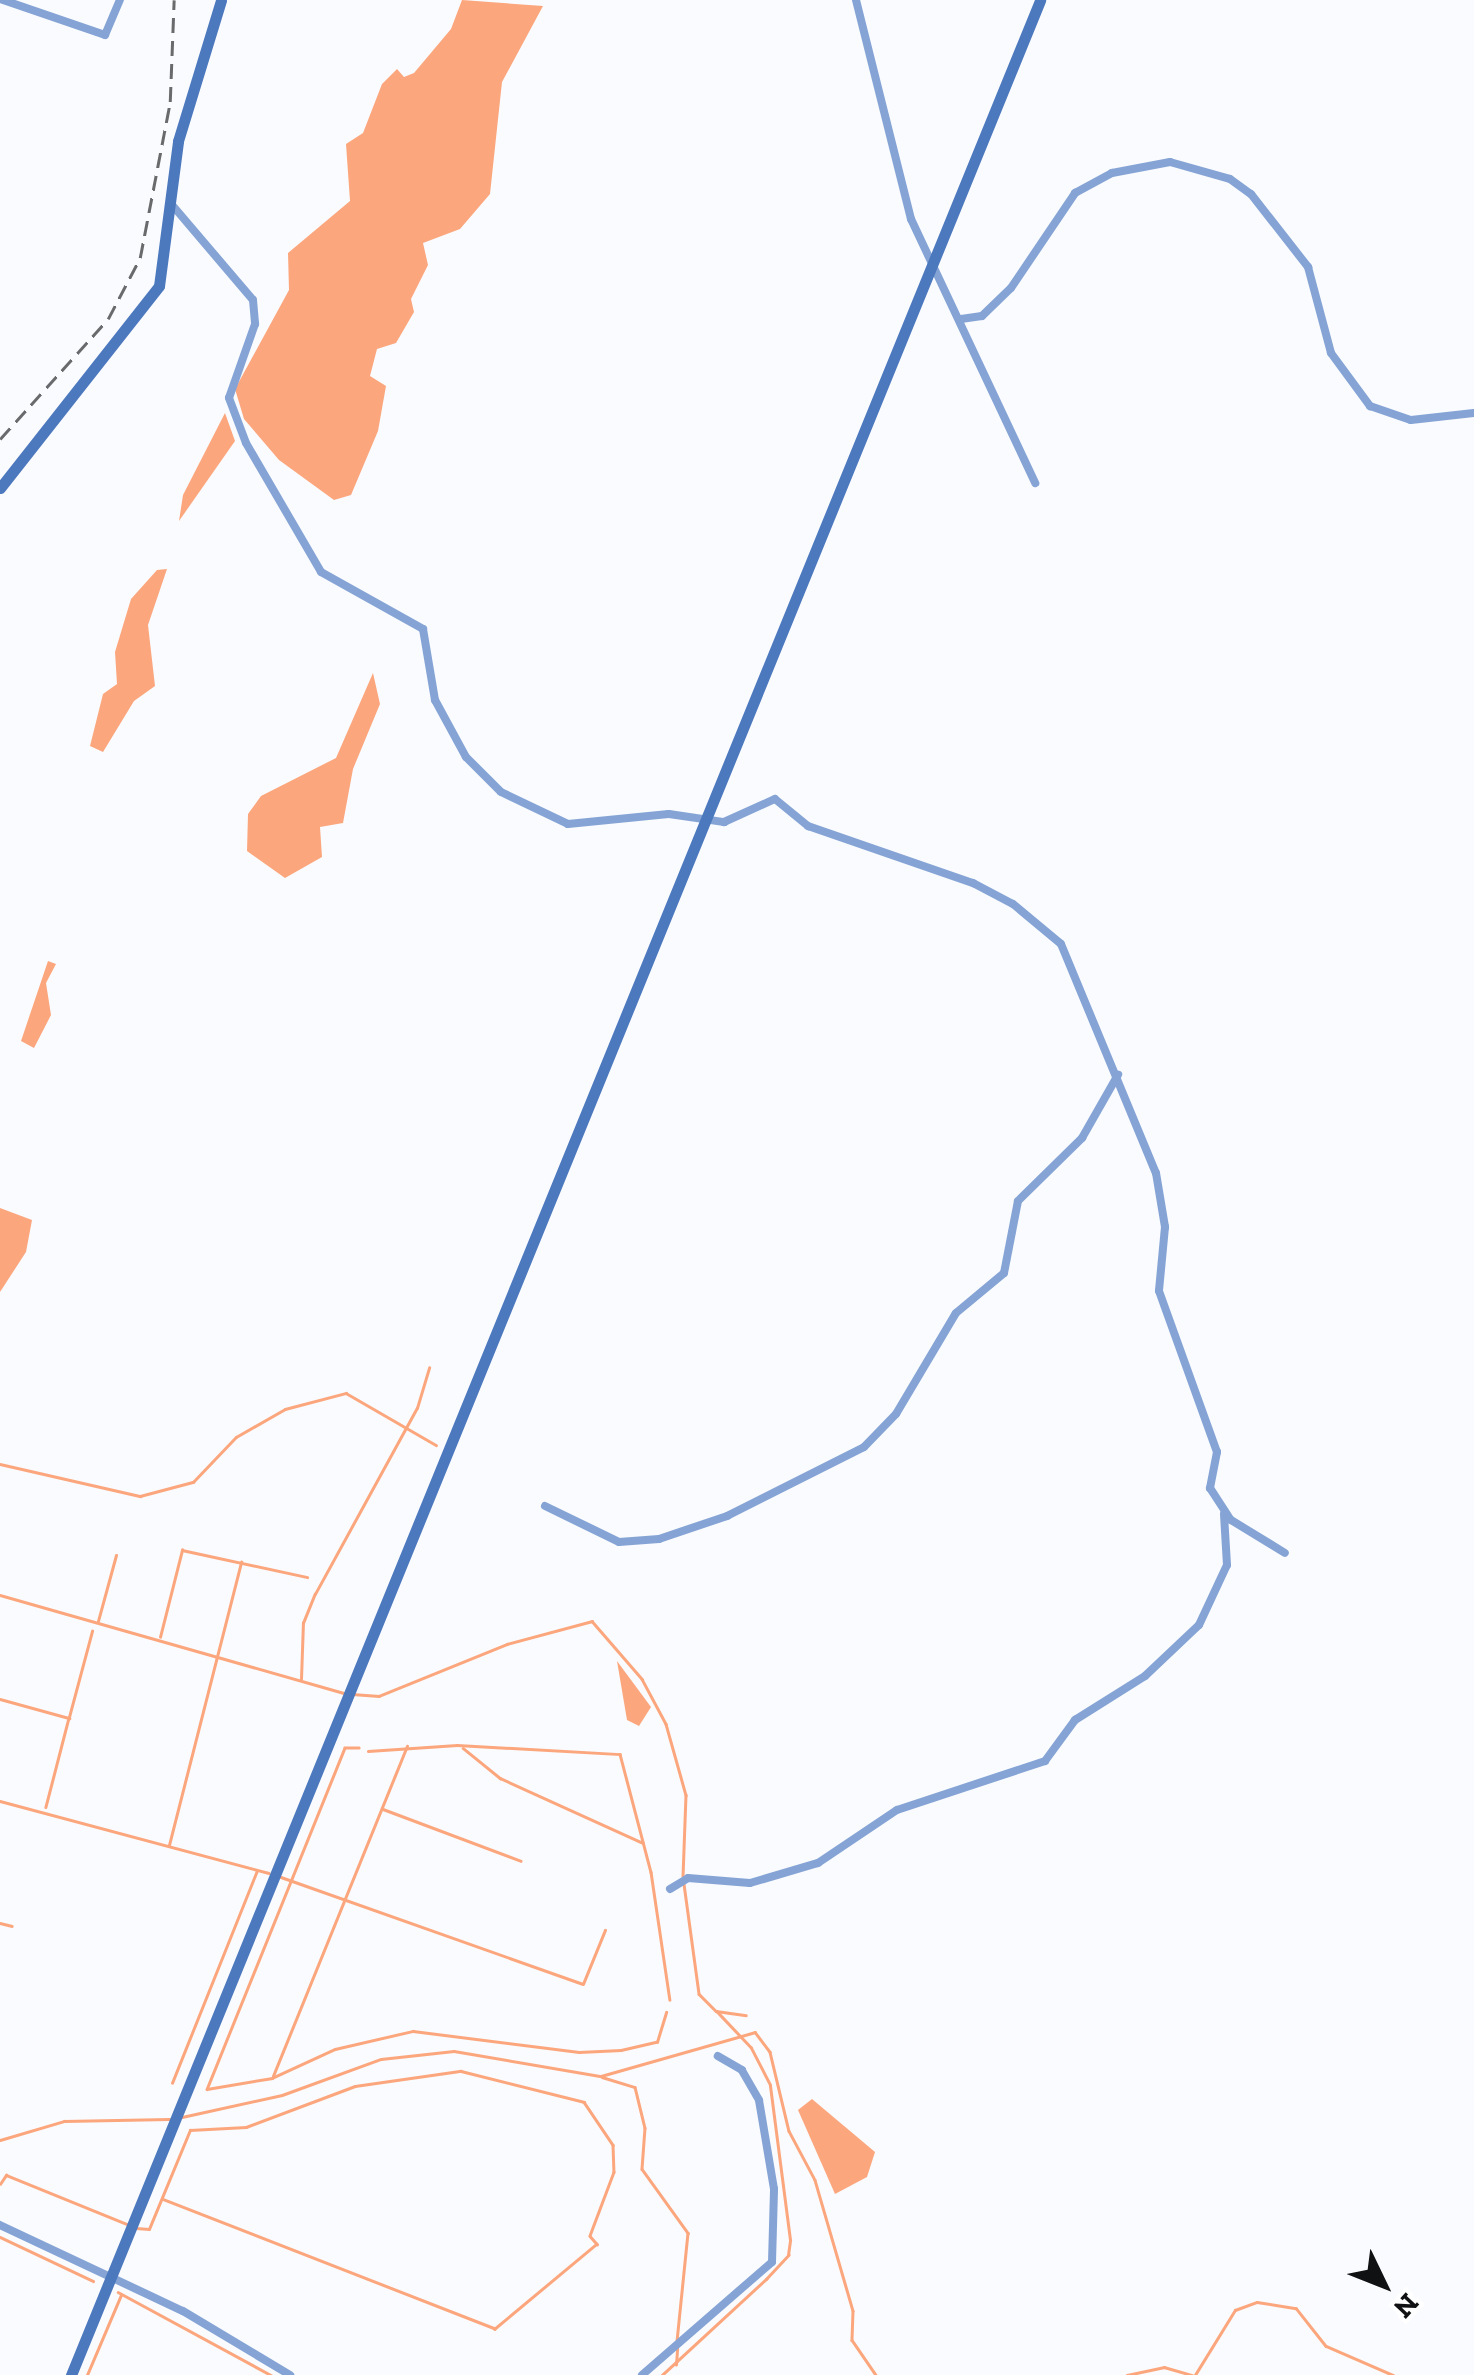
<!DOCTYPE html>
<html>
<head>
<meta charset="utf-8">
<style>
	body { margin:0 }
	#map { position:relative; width:1474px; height:2375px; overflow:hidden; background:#f9fbfe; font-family:"Zilla Slab",serif }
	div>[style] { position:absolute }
	.water>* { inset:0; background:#fca67d }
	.stream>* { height:2.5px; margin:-1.25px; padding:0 1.25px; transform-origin:1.25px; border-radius:1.25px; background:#fca67d }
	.street>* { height:8px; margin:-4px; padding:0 4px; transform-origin:4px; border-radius:4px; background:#85a4d5 }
	.secondary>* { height:11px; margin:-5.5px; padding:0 5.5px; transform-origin:5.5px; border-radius:5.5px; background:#4c78be }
	.rail>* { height:2.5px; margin-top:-1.25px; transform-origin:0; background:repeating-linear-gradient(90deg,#696a6c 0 15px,transparent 0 23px) }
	span { translate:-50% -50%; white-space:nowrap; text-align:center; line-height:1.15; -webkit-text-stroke:8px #fff; paint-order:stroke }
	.north { position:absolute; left:1334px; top:2235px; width:100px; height:100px; -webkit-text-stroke:8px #fff; paint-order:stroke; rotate:133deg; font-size:28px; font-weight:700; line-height:40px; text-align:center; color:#101112 }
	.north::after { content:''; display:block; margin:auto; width:35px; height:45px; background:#101112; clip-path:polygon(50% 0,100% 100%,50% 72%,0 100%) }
</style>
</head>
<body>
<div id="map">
	<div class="water">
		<i style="clip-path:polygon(462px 0,543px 6px,502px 82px,490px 194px,460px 229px,423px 243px,428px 265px,411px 299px,414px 312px,396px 343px,377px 349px,370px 376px,386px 386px,378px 431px,351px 495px,334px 500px,279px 460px,244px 419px,235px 389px,289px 290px,288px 253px,350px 201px,346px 144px,363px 133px,382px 84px,397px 69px,404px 77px,414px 73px,451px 29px)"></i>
		<i style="clip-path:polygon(225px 413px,235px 441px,179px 521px,183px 495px)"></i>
		<i style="clip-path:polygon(167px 569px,148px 625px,155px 686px,134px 701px,103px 752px,90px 746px,103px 694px,117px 684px,115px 652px,131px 599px,157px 570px)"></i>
		<i style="clip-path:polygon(373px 673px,380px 704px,353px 769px,343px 823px,320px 827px,322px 857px,285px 878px,247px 851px,248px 814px,261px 796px,336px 758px)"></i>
		<i style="clip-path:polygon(48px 961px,56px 964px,46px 983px,51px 1015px,34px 1048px,21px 1041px)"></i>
		<i style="clip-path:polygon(0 1208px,32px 1220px,26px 1252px,0 1292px)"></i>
		<i style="clip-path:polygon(617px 1661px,651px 1707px,639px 1726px,627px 1720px)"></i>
		<i style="clip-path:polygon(812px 2099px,875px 2152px,867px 2177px,835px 2194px,798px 2110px)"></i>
	</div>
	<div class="stream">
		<i style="left:0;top:1464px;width:144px;rotate:12.9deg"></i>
		<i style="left:140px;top:1496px;width:55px;rotate:-14.8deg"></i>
		<i style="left:193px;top:1482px;width:62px;rotate:-46.3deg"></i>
		<i style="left:236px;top:1437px;width:56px;rotate:-29.7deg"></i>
		<i style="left:285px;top:1409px;width:63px;rotate:-14.7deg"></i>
		<i style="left:346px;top:1393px;width:104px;rotate:30deg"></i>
		<i style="left:0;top:1595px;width:358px;rotate:15.9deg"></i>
		<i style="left:98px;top:1621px;width:68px;rotate:-74.7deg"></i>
		<i style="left:160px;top:1637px;width:90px;rotate:-75.8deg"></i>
		<i style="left:182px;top:1550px;width:128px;rotate:12.2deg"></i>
		<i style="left:301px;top:1679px;width:56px;rotate:-88deg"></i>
		<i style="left:303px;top:1623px;width:31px;rotate:-68deg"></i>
		<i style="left:315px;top:1594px;width:212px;rotate:-61.3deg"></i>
		<i style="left:417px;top:1408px;width:42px;rotate:-73.3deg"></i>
		<i style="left:352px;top:1694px;width:27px;rotate:4deg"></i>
		<i style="left:379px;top:1696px;width:138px;rotate:-22.1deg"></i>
		<i style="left:507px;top:1644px;width:88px;rotate:-15.1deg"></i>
		<i style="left:592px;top:1621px;width:77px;rotate:49.2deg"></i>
		<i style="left:642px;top:1679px;width:51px;rotate:61.9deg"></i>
		<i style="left:666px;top:1724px;width:74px;rotate:74.3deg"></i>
		<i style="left:686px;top:1795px;width:81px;rotate:92.1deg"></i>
		<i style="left:0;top:1699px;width:72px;rotate:15.4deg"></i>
		<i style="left:69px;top:1718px;width:92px;rotate:104.5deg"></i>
		<i style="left:69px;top:1717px;width:89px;rotate:-75deg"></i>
		<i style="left:359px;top:1748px;width:14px;rotate:180deg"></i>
		<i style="left:345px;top:1748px;width:368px;rotate:112deg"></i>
		<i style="left:207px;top:2089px;width:66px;rotate:-9.6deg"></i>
		<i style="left:272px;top:2078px;width:69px;rotate:-24.7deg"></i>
		<i style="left:335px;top:2049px;width:80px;rotate:-13deg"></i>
		<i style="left:413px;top:2031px;width:167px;rotate:7.2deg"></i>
		<i style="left:579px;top:2052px;width:42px;rotate:-2.7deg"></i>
		<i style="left:621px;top:2050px;width:37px;rotate:-13deg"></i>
		<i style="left:657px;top:2042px;width:31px;rotate:-73deg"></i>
		<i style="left:463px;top:1748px;width:48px;rotate:39deg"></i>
		<i style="left:500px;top:1778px;width:157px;rotate:24.4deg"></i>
		<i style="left:368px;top:1751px;width:89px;rotate:-3.9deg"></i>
		<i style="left:457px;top:1745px;width:163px;rotate:3.2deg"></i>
		<i style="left:620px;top:1754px;width:122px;rotate:75.3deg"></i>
		<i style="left:651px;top:1872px;width:129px;rotate:81.6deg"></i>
		<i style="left:0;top:1801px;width:278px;rotate:15deg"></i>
		<i style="left:383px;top:1809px;width:147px;rotate:20.6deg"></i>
		<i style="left:169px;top:1845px;width:292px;rotate:-75.7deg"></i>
		<i style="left:281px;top:1877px;width:320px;rotate:19.5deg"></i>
		<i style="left:583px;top:1984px;width:58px;rotate:-67.8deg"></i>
		<i style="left:684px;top:1884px;width:111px;rotate:82.2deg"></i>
		<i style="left:699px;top:1994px;width:24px;rotate:45deg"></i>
		<i style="left:716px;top:2011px;width:30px;rotate:8deg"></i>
		<i style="left:0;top:1923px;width:12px;rotate:14deg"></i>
		<i style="left:273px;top:2076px;width:356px;rotate:-67.9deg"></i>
		<i style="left:602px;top:2077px;width:34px;rotate:17deg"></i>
		<i style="left:635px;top:2087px;width:42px;rotate:76.3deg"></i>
		<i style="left:645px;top:2128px;width:41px;rotate:94.2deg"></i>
		<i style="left:642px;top:2169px;width:79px;rotate:54.3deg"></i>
		<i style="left:688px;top:2233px;width:109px;rotate:95.8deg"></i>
		<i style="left:172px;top:2083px;width:228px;rotate:-68.2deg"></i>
		<i style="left:182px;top:2117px;width:102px;rotate:-12.4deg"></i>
		<i style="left:282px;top:2095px;width:105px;rotate:-20deg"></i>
		<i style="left:381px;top:2059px;width:73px;rotate:-6.3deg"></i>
		<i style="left:454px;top:2051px;width:149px;rotate:9.7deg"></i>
		<i style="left:601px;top:2076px;width:160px;rotate:-15.9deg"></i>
		<i style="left:755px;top:2032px;width:25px;rotate:53deg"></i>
		<i style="left:770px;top:2052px;width:81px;rotate:76.5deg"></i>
		<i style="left:789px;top:2131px;width:55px;rotate:62deg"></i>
		<i style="left:815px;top:2180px;width:136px;rotate:73.8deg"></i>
		<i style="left:853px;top:2311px;width:29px;rotate:92deg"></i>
		<i style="left:852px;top:2340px;width:42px;rotate:55.6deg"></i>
		<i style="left:0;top:2140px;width:67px;rotate:-16.5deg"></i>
		<i style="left:64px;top:2121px;width:105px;rotate:-1.1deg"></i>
		<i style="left:0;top:2184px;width:11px;rotate:-56deg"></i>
		<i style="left:6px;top:2175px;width:133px;rotate:22.1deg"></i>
		<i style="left:136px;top:2228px;width:13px;rotate:4deg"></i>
		<i style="left:149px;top:2229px;width:107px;rotate:-67.5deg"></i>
		<i style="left:190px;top:2130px;width:56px;rotate:-3.1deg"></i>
		<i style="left:246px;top:2127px;width:116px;rotate:-20.6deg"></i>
		<i style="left:355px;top:2086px;width:107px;rotate:-8.1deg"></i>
		<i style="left:461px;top:2071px;width:127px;rotate:14.1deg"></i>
		<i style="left:584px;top:2102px;width:52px;rotate:56deg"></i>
		<i style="left:613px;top:2145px;width:27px;rotate:88deg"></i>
		<i style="left:614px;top:2172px;width:68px;rotate:110.6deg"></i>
		<i style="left:590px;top:2236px;width:11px;rotate:49deg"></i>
		<i style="left:597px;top:2244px;width:133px;rotate:140.2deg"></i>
		<i style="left:495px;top:2329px;width:357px;rotate:-158.7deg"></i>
		<i style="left:0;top:2237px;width:103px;rotate:25.3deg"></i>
		<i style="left:118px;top:2292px;width:174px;rotate:28.5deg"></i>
		<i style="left:676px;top:2365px;width:16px;rotate:-86deg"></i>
		<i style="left:87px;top:2375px;width:87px;rotate:-67deg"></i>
		<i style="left:662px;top:2375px;width:142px;rotate:-42.7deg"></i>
		<i style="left:766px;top:2279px;width:33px;rotate:-47deg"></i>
		<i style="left:788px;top:2255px;width:15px;rotate:-82deg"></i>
		<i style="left:790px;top:2240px;width:156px;rotate:-97.4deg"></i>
		<i style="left:770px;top:2085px;width:42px;rotate:-117.2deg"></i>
		<i style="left:751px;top:2048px;width:50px;rotate:-133.4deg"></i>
		<i style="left:1127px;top:2375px;width:38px;rotate:-12deg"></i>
		<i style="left:1164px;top:2367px;width:29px;rotate:16deg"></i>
		<i style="left:1195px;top:2375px;width:76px;rotate:-58.4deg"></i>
		<i style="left:1235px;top:2310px;width:23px;rotate:-20deg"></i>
		<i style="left:1257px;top:2302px;width:39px;rotate:9deg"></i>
		<i style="left:1296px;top:2308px;width:48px;rotate:51.7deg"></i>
		<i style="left:1326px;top:2346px;width:73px;rotate:23.4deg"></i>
	</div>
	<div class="street">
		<i style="left:3px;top:0;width:108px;rotate:18.9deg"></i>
		<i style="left:105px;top:35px;width:38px;rotate:-67deg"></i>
		<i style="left:856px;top:0;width:226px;rotate:75.9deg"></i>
		<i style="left:911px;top:219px;width:292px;rotate:64.8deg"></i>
		<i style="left:173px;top:206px;width:123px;rotate:49.6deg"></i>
		<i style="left:253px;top:300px;width:24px;rotate:85deg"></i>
		<i style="left:255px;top:324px;width:78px;rotate:109.4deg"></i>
		<i style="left:229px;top:398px;width:48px;rotate:69.3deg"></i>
		<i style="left:246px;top:443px;width:149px;rotate:59.8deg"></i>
		<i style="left:321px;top:572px;width:117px;rotate:29.2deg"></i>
		<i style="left:423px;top:629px;width:72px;rotate:80.4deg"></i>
		<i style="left:435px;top:700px;width:65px;rotate:61.5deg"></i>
		<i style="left:466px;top:757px;width:49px;rotate:45deg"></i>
		<i style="left:501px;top:792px;width:74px;rotate:25.5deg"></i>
		<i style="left:568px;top:824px;width:101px;rotate:-5.7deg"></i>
		<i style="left:669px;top:814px;width:56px;rotate:8.3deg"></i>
		<i style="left:724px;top:822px;width:56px;rotate:-24.3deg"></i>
		<i style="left:775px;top:799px;width:43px;rotate:39.3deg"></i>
		<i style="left:808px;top:826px;width:175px;rotate:19.1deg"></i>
		<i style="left:973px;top:883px;width:45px;rotate:27.7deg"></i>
		<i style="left:1013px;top:904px;width:62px;rotate:39.8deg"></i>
		<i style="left:1061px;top:944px;width:248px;rotate:67.5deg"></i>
		<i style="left:1156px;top:1173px;width:55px;rotate:80.5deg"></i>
		<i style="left:1165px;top:1227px;width:64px;rotate:95.4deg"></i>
		<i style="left:1159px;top:1291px;width:171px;rotate:70.2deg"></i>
		<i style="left:1217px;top:1452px;width:37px;rotate:101deg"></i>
		<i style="left:1210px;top:1488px;width:38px;rotate:57deg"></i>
		<i style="left:1231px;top:1520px;width:63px;rotate:31.4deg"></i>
		<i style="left:961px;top:319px;width:21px;rotate:-8deg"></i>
		<i style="left:982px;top:316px;width:40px;rotate:-44deg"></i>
		<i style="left:1011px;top:288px;width:115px;rotate:-56deg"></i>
		<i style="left:1075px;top:193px;width:42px;rotate:-28.4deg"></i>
		<i style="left:1112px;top:173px;width:59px;rotate:-10.7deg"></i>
		<i style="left:1170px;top:162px;width:62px;rotate:15.8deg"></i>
		<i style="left:1230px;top:179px;width:26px;rotate:36deg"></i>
		<i style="left:1251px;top:194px;width:93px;rotate:52deg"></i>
		<i style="left:1308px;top:267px;width:89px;rotate:75deg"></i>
		<i style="left:1331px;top:353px;width:66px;rotate:53.7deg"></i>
		<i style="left:1370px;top:406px;width:43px;rotate:18.9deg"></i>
		<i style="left:1411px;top:420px;width:63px;rotate:-6.3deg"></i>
		<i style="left:545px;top:1506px;width:82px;rotate:25.9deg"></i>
		<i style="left:619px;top:1542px;width:40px;rotate:-4.3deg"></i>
		<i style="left:659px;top:1539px;width:72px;rotate:-18.7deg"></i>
		<i style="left:727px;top:1516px;width:153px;rotate:-26.7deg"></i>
		<i style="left:864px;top:1447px;width:46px;rotate:-45.9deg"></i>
		<i style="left:896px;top:1414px;width:117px;rotate:-59.3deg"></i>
		<i style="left:956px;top:1313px;width:62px;rotate:-39.8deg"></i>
		<i style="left:1004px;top:1273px;width:73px;rotate:-79deg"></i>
		<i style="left:1018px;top:1201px;width:90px;rotate:-44.5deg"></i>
		<i style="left:1082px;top:1138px;width:73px;rotate:-60.3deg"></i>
		<i style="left:670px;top:1889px;width:21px;rotate:-31deg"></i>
		<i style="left:688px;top:1878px;width:62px;rotate:4.6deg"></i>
		<i style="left:750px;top:1883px;width:71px;rotate:-16.4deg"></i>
		<i style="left:818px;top:1863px;width:95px;rotate:-33.9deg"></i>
		<i style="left:897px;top:1810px;width:156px;rotate:-18.3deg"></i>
		<i style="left:1045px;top:1761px;width:51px;rotate:-53.8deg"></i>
		<i style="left:1075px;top:1720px;width:83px;rotate:-32.2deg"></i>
		<i style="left:1145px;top:1676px;width:74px;rotate:-43.4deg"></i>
		<i style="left:1199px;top:1625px;width:66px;rotate:-65deg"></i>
		<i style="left:1227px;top:1565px;width:51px;rotate:-93.4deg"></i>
		<i style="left:0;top:2225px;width:202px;rotate:25.2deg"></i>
		<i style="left:183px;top:2311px;width:125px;rotate:30.9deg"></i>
		<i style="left:642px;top:2375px;width:172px;rotate:-41deg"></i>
		<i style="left:772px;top:2262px;width:73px;rotate:-88.4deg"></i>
		<i style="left:774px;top:2189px;width:90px;rotate:-99.6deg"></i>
		<i style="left:759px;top:2100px;width:34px;rotate:-120deg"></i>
		<i style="left:742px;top:2070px;width:28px;rotate:-150deg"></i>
	</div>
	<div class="secondary">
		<i style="left:0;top:488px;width:257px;rotate:-51.8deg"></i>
		<i style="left:159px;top:286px;width:146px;rotate:-82.5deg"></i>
		<i style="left:178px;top:141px;width:147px;rotate:-73deg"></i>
		<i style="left:71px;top:2375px;width:2565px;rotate:-67.8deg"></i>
	</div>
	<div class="rail">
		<i style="left:0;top:439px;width:161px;rotate:-48deg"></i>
		<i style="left:108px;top:319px;width:69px;rotate:-62.3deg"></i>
		<i style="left:140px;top:258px;width:159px;rotate:-79.1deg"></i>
		<i style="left:170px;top:102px;width:102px;rotate:-87.8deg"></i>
	</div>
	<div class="north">N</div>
</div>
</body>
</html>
